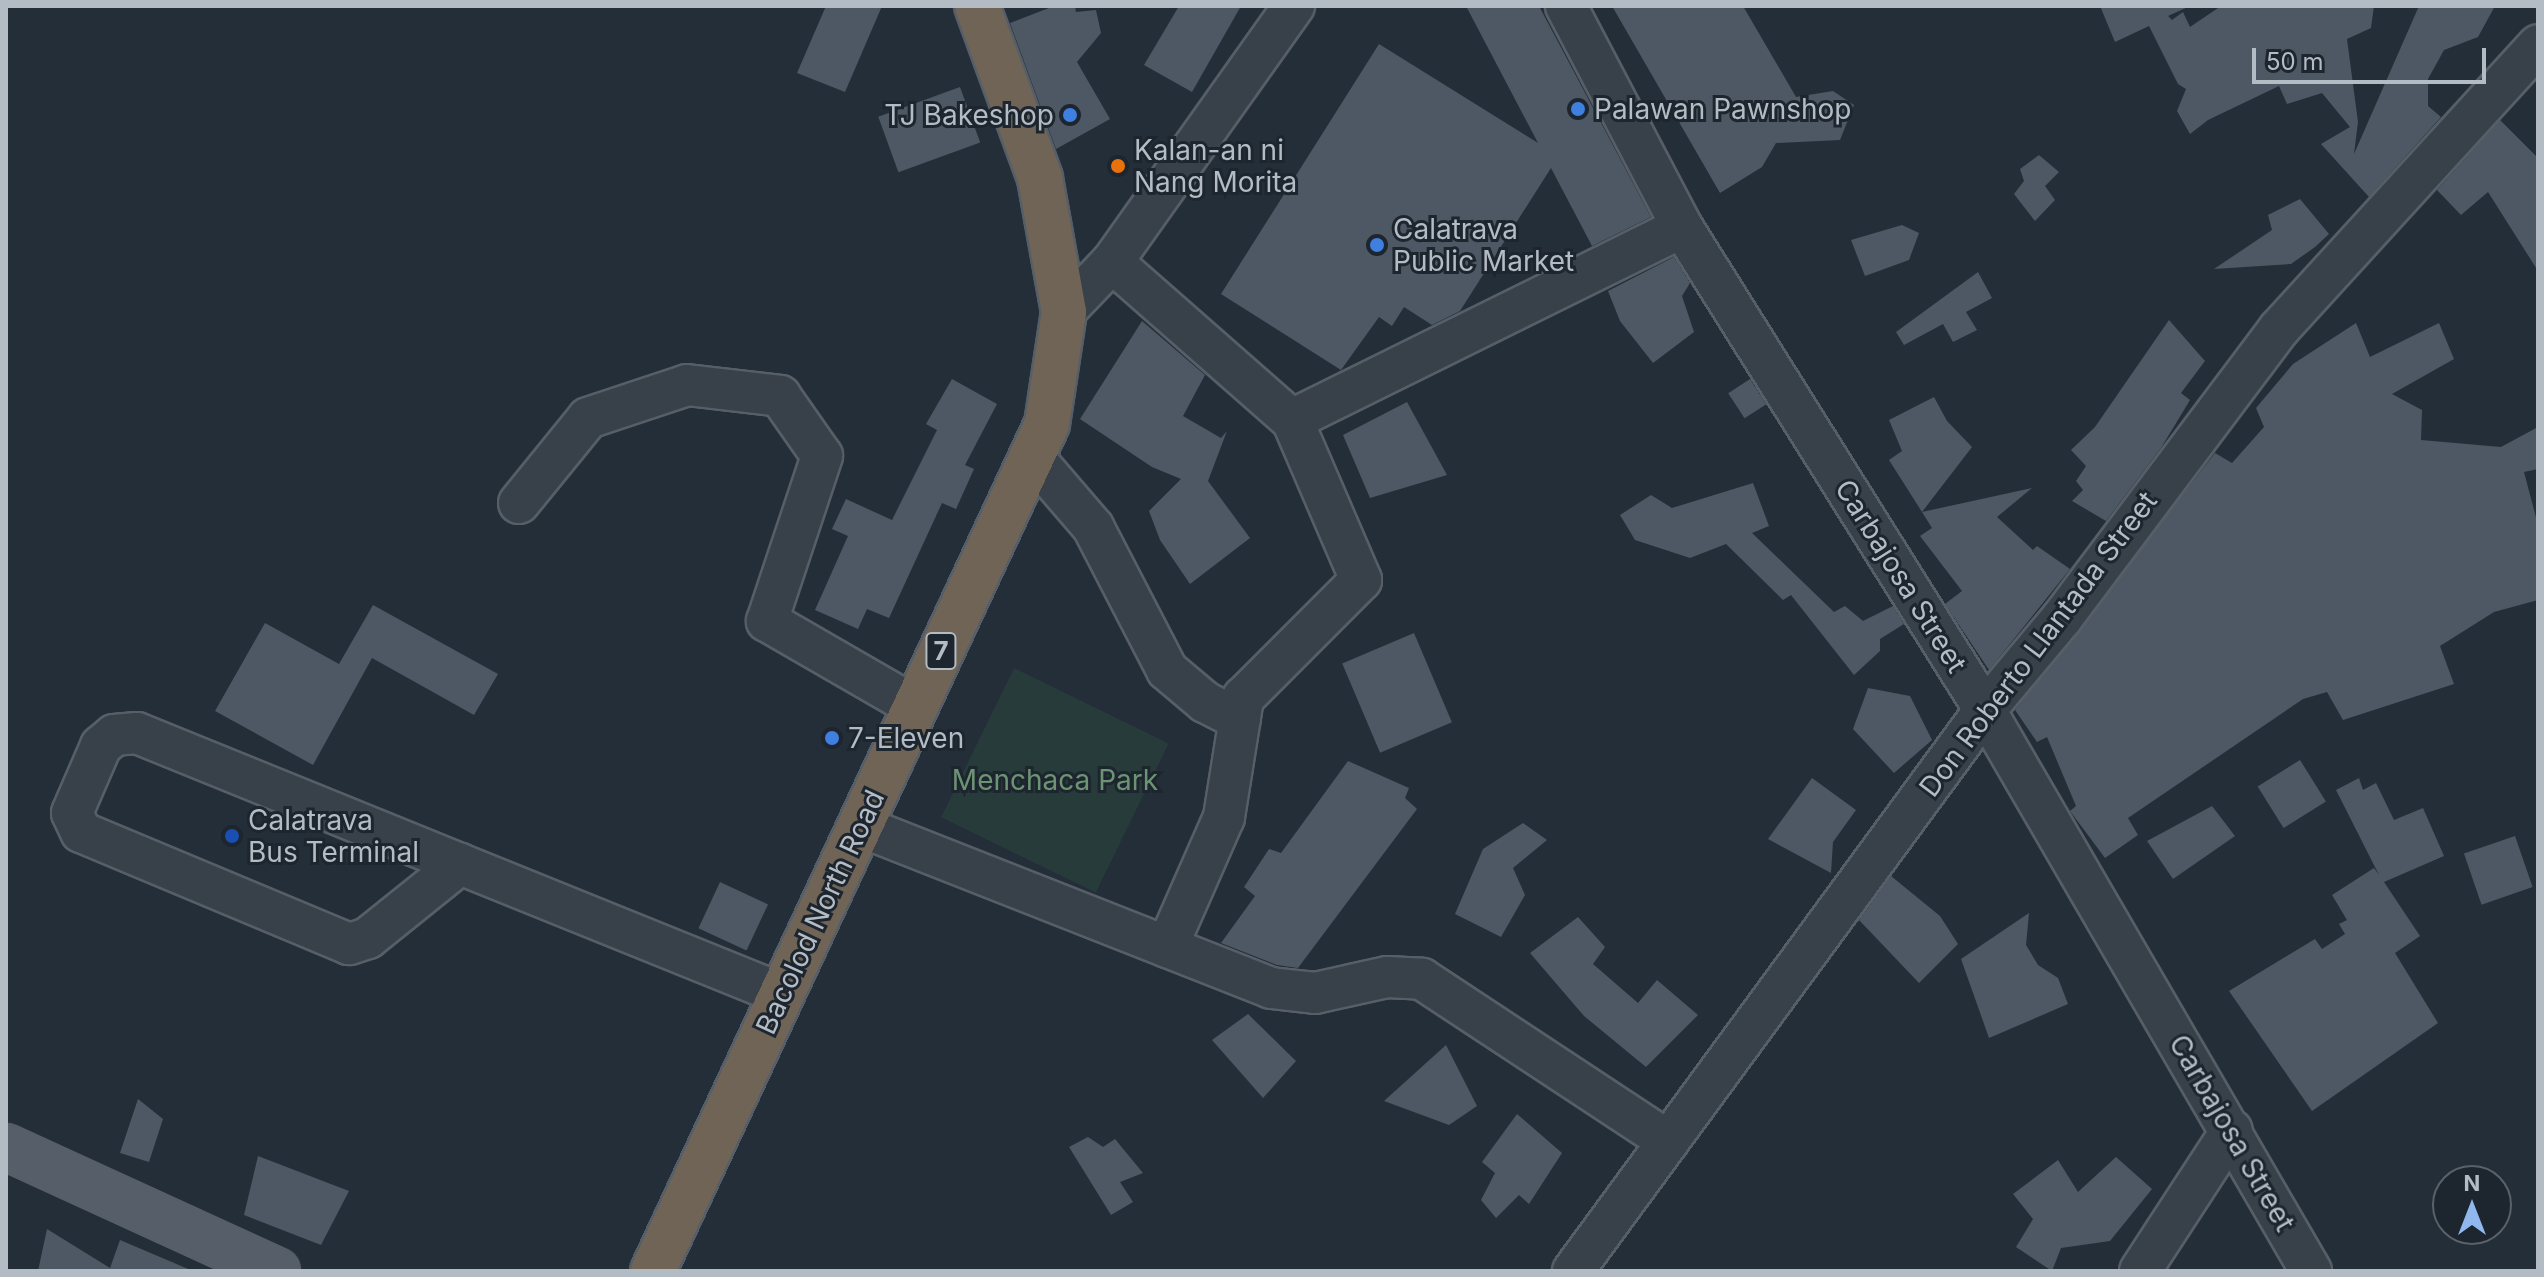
<!DOCTYPE html>
<html>
<head>
<meta charset="utf-8">
<style>
	body { margin:0 }
	#map { position:relative; width:2544px; height:1277px; overflow:hidden; background:#242e39; font-family:Inter,sans-serif }
	div>[style] { position:absolute }
	.green>* { inset:0; background:#273b3b; transform-origin:0 0 }
	.building>* { inset:0; background:#4d5864; transform-origin:0 0 }
	.roads { filter:drop-shadow(2px 0 #565e67) drop-shadow(-2px 0 #565e67) drop-shadow(0 2px #565e67) drop-shadow(0 -2px #565e67) }
	.minor>* { height:40px; margin:-20px; padding:0 20px; transform-origin:20px; border-radius:20px; background:#384049 }
	.major>* { height:44px; margin:-22px; padding:0 22px; transform-origin:22px; border-radius:22px; background:#565f69 }
	.highway>* { height:44px; margin:-22px; padding:0 22px; transform-origin:22px; border-radius:22px; background:#6f6456 }
	.dots>* { width:22px; height:22px; translate:-50% -50%; box-sizing:border-box; border:4px solid #1d252e; border-radius:50% }
	span { translate:-50% -50%; white-space:nowrap; text-align:center; line-height:1.15; -webkit-text-stroke:6px #1d252e; paint-order:stroke }
	.shield-label span { padding:2px 6px; background:#1d252e; border:2px solid; border-radius:6px; -webkit-text-stroke-width:0 }
	.shield-label { font-size:26px; color:#b3bbc5; font-weight:700 }
	.poi-label { font-size:28px; color:#b3bbc5 }
	.left { translate:0 -50%; text-align:left }
	.right { translate:-100% -50%; text-align:right }
	.street-label { font-size:28px; color:#b3bbc5 }
	.park-label { font-size:28px; color:#6c9474 }
	.frame { position:absolute; inset:0; border:8px solid #b3bbc5; pointer-events:none }
	.north { position:absolute; left:2432px; top:1165px; width:80px; height:80px; box-sizing:border-box; background:#1d252e; border:2px solid #59616a; border-radius:50%; rotate:0deg; font-size:22px; font-weight:700; line-height:32px; text-align:center; color:#b3bbc5 }
	.north::after { content:''; display:block; margin:auto; width:28px; height:36px; background:#90b8ee; clip-path:polygon(50% 0,100% 100%,50% 72%,0 100%) }
	.scale { position:absolute; left:2252px; top:48px; width:234px; height:36px; box-sizing:border-box; border:4px solid #b3bbc5; border-top:0; padding-left:10px; font-size:24px; line-height:28px; white-space:nowrap; color:#b3bbc5; -webkit-text-stroke:6px #1d252e; paint-order:stroke }
</style>
</head>
<body>
<div id="map">
	<div class="green">
		<i style="left:1014px;top:668px;width:172px;height:166px;rotate:26deg"></i>
	</div>
	<div class="building">
		<i style="clip-path:polygon(826px 6px,882px 6px,845px 92px,797px 73px)"></i>
		<i style="clip-path:polygon(1054px 6px,1075px 6px,1076px 12px,1096px 10px,1101px 33px,1077px 62px,1110px 119px,1056px 149px,1010px 23px)"></i>
		<i style="clip-path:polygon(1179px 6px,1241px 6px,1192px 92px,1144px 65px)"></i>
		<i style="clip-path:polygon(1466px 6px,1539px 6px,1651px 217px,1592px 246px,1551px 168px,1460px 311px,1432px 325px,1404px 307px,1392px 326px,1379px 317px,1341px 370px,1221px 294px,1379px 44px,1538px 143px)"></i>
		<i style="clip-path:polygon(1612px 6px,1743px 6px,1796px 97px,1833px 91px,1854px 105px,1840px 140px,1776px 143px,1762px 167px,1720px 193px)"></i>
		<i style="clip-path:polygon(2100px 6px,2190px 6px,2168px 16px,2172px 20px,2183px 12px,2190px 27px,2221px 6px,2374px 6px,2371px 28px,2347px 39px,2358px 122px,2354px 154px,2419px 6px,2495px 6px,2478px 37px,2444px 50px,2428px 79px,2428px 106px,2441px 117px,2369px 197px,2321px 144px,2350px 127px,2322px 93px,2287px 104px,2279px 86px,2208px 120px,2190px 134px,2177px 111px,2186px 89px,2178px 84px,2149px 26px,2115px 42px)"></i>
		<i style="left:960px;top:87px;width:59px;height:87px;rotate:70deg"></i>
		<i style="clip-path:polygon(2500px 120px,2538px 158px,2538px 271px,2488px 192px,2461px 215px,2437px 190px)"></i>
		<i style="clip-path:polygon(2039px 155px,2059px 172px,2045px 186px,2055px 200px,2035px 221px,2014px 194px,2024px 181px,2020px 169px)"></i>
		<i style="clip-path:polygon(2300px 199px,2329px 234px,2315px 247px,2291px 264px,2214px 269px,2272px 230px,2268px 215px)"></i>
		<i style="clip-path:polygon(1902px 225px,1919px 233px,1909px 260px,1865px 276px,1851px 240px)"></i>
		<i style="clip-path:polygon(1674px 257px,1690px 283px,1682px 296px,1694px 332px,1653px 363px,1620px 321px,1608px 291px)"></i>
		<i style="clip-path:polygon(1978px 272px,1992px 298px,1966px 312px,1977px 330px,1953px 342px,1943px 324px,1904px 345px,1896px 332px)"></i>
		<i style="clip-path:polygon(2169px 320px,2205px 361px,2181px 393px,2190px 400px,2161px 448px,2106px 521px,2072px 501px,2083px 490px,2076px 481px,2086px 466px,2071px 450px,2095px 427px)"></i>
		<i style="clip-path:polygon(1142px 321px,1205px 375px,1183px 416px,1221px 438px,1227px 431px,1208px 481px,1250px 538px,1190px 584px,1160px 540px,1149px 511px,1181px 479px,1152px 467px,1080px 419px)"></i>
		<i style="clip-path:polygon(2356px 323px,2370px 357px,2439px 323px,2454px 359px,2392px 394px,2422px 410px,2421px 440px,2501px 447px,2538px 427px,2538px 469px,2524px 472px,2538px 525px,2538px 600px,2494px 612px,2440px 646px,2454px 684px,2343px 720px,2327px 692px,2303px 699px,2128px 818px,2138px 835px,2105px 858px,2070px 811px,2076px 806px,2047px 737px,2037px 742px,2015px 710px,2215px 453px,2232px 463px,2264px 427px,2256px 408px,2293px 364px)"></i>
		<i style="clip-path:polygon(952px 379px,997px 404px,965px 465px,974px 469px,956px 509px,942px 503px,889px 618px,867px 609px,858px 629px,815px 610px,848px 536px,832px 529px,846px 499px,892px 520px,937px 430px,926px 424px)"></i>
		<i style="left:1750px;top:379px;width:30px;height:26px;rotate:57deg"></i>
		<i style="clip-path:polygon(1934px 397px,1947px 421px,1972px 447px,1922px 512px,1889px 460px,1902px 451px,1889px 420px)"></i>
		<i style="clip-path:polygon(1407px 402px,1447px 475px,1370px 498px,1343px 435px)"></i>
		<i style="clip-path:polygon(1753px 483px,1769px 526px,1752px 533px,1834px 612px,1845px 606px,1863px 621px,1893px 606px,1904px 624px,1880px 639px,1880px 651px,1854px 675px,1791px 595px,1783px 600px,1726px 544px,1690px 558px,1635px 540px,1620px 515px,1651px 495px,1672px 508px)"></i>
		<i style="clip-path:polygon(2032px 488px,1997px 517px,2033px 550px,2037px 546px,2070px 569px,1989px 670px,1945px 604px,1962px 591px,1920px 536px,1932px 528px,1922px 512px)"></i>
		<i style="clip-path:polygon(373px 605px,498px 674px,474px 715px,372px 658px,313px 765px,215px 711px,265px 623px,339px 664px)"></i>
		<i style="left:1414px;top:633px;width:97px;height:78px;rotate:67deg"></i>
		<i style="clip-path:polygon(1868px 688px,1910px 696px,1932px 740px,1894px 773px,1853px 729px)"></i>
		<i style="left:2300px;top:760px;width:49px;height:50px;rotate:58deg"></i>
		<i style="clip-path:polygon(1348px 761px,1409px 788px,1405px 798px,1417px 809px,1298px 968px,1277px 965px,1221px 943px,1255px 896px,1244px 887px,1269px 849px,1281px 853px)"></i>
		<i style="clip-path:polygon(1812px 778px,1856px 810px,1833px 842px,1831px 873px,1768px 839px)"></i>
		<i style="clip-path:polygon(2359px 778px,2363px 790px,2376px 783px,2394px 820px,2423px 808px,2444px 856px,2384px 882px,2420px 936px,2395px 953px,2438px 1023px,2312px 1111px,2229px 991px,2315px 939px,2322px 949px,2345px 934px,2339px 924px,2347px 920px,2332px 895px,2374px 868px,2379px 875px,2336px 790px)"></i>
		<i style="clip-path:polygon(2212px 806px,2235px 836px,2173px 879px,2147px 841px)"></i>
		<i style="clip-path:polygon(1523px 823px,1547px 840px,1513px 868px,1525px 895px,1501px 937px,1455px 914px,1483px 849px)"></i>
		<i style="left:2515px;top:836px;width:54px;height:54px;rotate:71deg"></i>
		<i style="clip-path:polygon(1891px 876px,1940px 916px,1958px 944px,1919px 983px,1859px 920px)"></i>
		<i style="left:720px;top:882px;width:53px;height:51px;rotate:25deg"></i>
		<i style="clip-path:polygon(2029px 913px,2026px 945px,2038px 965px,2058px 978px,2068px 1004px,1989px 1038px,1961px 959px)"></i>
		<i style="clip-path:polygon(1578px 917px,1605px 947px,1593px 964px,1638px 1003px,1657px 980px,1698px 1015px,1646px 1067px,1584px 1016px,1530px 953px)"></i>
		<i style="clip-path:polygon(1248px 1014px,1296px 1061px,1263px 1098px,1212px 1040px)"></i>
		<i style="clip-path:polygon(1446px 1045px,1477px 1106px,1449px 1125px,1384px 1101px)"></i>
		<i style="clip-path:polygon(138px 1099px,163px 1119px,149px 1162px,120px 1153px)"></i>
		<i style="clip-path:polygon(1517px 1114px,1562px 1153px,1529px 1204px,1519px 1195px,1496px 1218px,1481px 1200px,1495px 1173px,1482px 1162px)"></i>
		<i style="clip-path:polygon(1088px 1137px,1103px 1147px,1115px 1139px,1143px 1173px,1120px 1182px,1133px 1202px,1111px 1215px,1069px 1147px)"></i>
		<i style="clip-path:polygon(258px 1156px,349px 1191px,321px 1245px,244px 1215px)"></i>
		<i style="clip-path:polygon(2116px 1157px,2152px 1189px,2110px 1241px,2061px 1248px,2052px 1271px,2016px 1247px,2033px 1219px,2013px 1194px,2058px 1160px,2078px 1192px)"></i>
		<i style="clip-path:polygon(47px 1229px,110px 1268px,120px 1240px,193px 1271px,38px 1271px)"></i>
	</div>
	<div class="roads">
		<div class="minor">
			<i style="left:1566px;top:6px;width:250px;rotate:62.3deg"></i>
			<i style="left:1682px;top:227px;width:570px;rotate:57.9deg"></i>
			<i style="left:1985px;top:710px;width:649px;rotate:59.84deg"></i>
			<i style="left:1112px;top:262px;width:314px;rotate:-54.6deg"></i>
			<i style="left:1064px;top:312px;width:69px;rotate:-46.2deg"></i>
			<i style="left:1112px;top:262px;width:240px;rotate:41.3deg"></i>
			<i style="left:1292px;top:420px;width:435px;rotate:-26.3deg"></i>
			<i style="left:1032px;top:456px;width:94px;rotate:49.3deg"></i>
			<i style="left:1093px;top:527px;width:161px;rotate:62.6deg"></i>
			<i style="left:1167px;top:670px;width:50px;rotate:40.1deg"></i>
			<i style="left:1205px;top:702px;width:39px;rotate:27deg"></i>
			<i style="left:519px;top:503px;width:109px;rotate:-50.9deg"></i>
			<i style="left:588px;top:418px;width:104px;rotate:-18.4deg"></i>
			<i style="left:687px;top:385px;width:94px;rotate:6.7deg"></i>
			<i style="left:780px;top:396px;width:73px;rotate:55deg"></i>
			<i style="left:822px;top:456px;width:174px;rotate:108.4deg"></i>
			<i style="left:767px;top:621px;width:172px;rotate:30deg"></i>
			<i style="left:860px;top:826px;width:442px;rotate:21.5deg"></i>
			<i style="left:1271px;top:988px;width:44px;rotate:6.5deg"></i>
			<i style="left:1315px;top:993px;width:74px;rotate:-12.5deg"></i>
			<i style="left:1387px;top:977px;width:35px;rotate:3deg"></i>
			<i style="left:1422px;top:979px;width:295px;rotate:33.4deg"></i>
			<i style="left:460px;top:864px;width:118px;rotate:141.2deg"></i>
			<i style="left:368px;top:938px;width:20px;rotate:162deg"></i>
			<i style="left:349px;top:944px;width:290px;rotate:-157.3deg"></i>
			<i style="left:81px;top:832px;width:21px;rotate:-115deg"></i>
			<i style="left:72px;top:813px;width:73px;rotate:-66.6deg"></i>
			<i style="left:101px;top:746px;width:17px;rotate:-40deg"></i>
			<i style="left:114px;top:735px;width:23px;rotate:-5deg"></i>
			<i style="left:137px;top:733px;width:349px;rotate:22.1deg"></i>
			<i style="left:460px;top:864px;width:347px;rotate:22deg"></i>
			<i style="left:1167px;top:947px;width:142px;rotate:-66.3deg"></i>
			<i style="left:1224px;top:817px;width:121px;rotate:-80.9deg"></i>
			<i style="left:1243px;top:698px;width:167px;rotate:-45deg"></i>
			<i style="left:1361px;top:580px;width:174px;rotate:-113.3deg"></i>
			<i style="left:1573px;top:1271px;width:696px;rotate:-53.71deg"></i>
			<i style="left:1985px;top:710px;width:120px;rotate:-50.1deg"></i>
			<i style="left:2062px;top:618px;width:361px;rotate:-53.1deg"></i>
			<i style="left:2279px;top:329px;width:384px;rotate:-47.6deg"></i>
			<i style="left:2140px;top:1271px;width:168px;rotate:-56.9deg"></i>
		</div>
		<div class="major">
			<i style="left:6px;top:1147px;width:298px;rotate:24.6deg"></i>
		</div>
		<div class="highway">
			<i style="left:653px;top:1271px;width:934px;rotate:-65.05deg"></i>
			<i style="left:1047px;top:424px;width:113px;rotate:-81.4deg"></i>
			<i style="left:1064px;top:312px;width:136px;rotate:-100.2deg"></i>
			<i style="left:1040px;top:178px;width:183px;rotate:-110.1deg"></i>
		</div>
	</div>
	<div class="dots">
		<i style="left:1578px;top:109px;background:#3f7fe0"></i>
		<i style="left:1070px;top:115px;background:#3f7fe0"></i>
		<i style="left:1118px;top:166px;background:#e8710a"></i>
		<i style="left:1377px;top:245px;background:#3f7fe0"></i>
		<i style="left:832px;top:738px;background:#3f7fe0"></i>
		<i style="left:232px;top:836px;background:#1a4fb4"></i>
	</div>
	<div class="shield-label">
		<span style="left:941px;top:651px">7</span>
	</div>
	<div class="poi-label">
		<span class="left" style="left:1594px;top:109px">Palawan Pawnshop</span>
		<span class="right" style="left:1054px;top:115px">TJ Bakeshop</span>
		<span class="left" style="left:1134px;top:166px">Kalan-an ni<br>Nang Morita</span>
		<span class="left" style="left:1393px;top:245px">Calatrava<br>Public Market</span>
		<span class="left" style="left:848px;top:738px">7-Eleven</span>
		<span class="left" style="left:248px;top:836px">Calatrava<br>Bus Terminal</span>
	</div>
	<div class="street-label">
		<span style="left:1901px;top:576px;rotate:58deg">Carbajosa Street</span>
		<span style="left:2038px;top:644px;rotate:-53deg">Don Roberto Llantada Street</span>
		<span style="left:820px;top:912px;rotate:-65deg">Bacolod North Road</span>
		<span style="left:2232px;top:1133px;rotate:60deg">Carbajosa Street</span>
	</div>
	<div class="park-label">
		<span style="left:1055px;top:780px">Menchaca Park</span>
	</div>
	<div class="frame"></div>
	<div class="north">N</div>
	<div class="scale">50 m</div>
</div>
</body>
</html>
